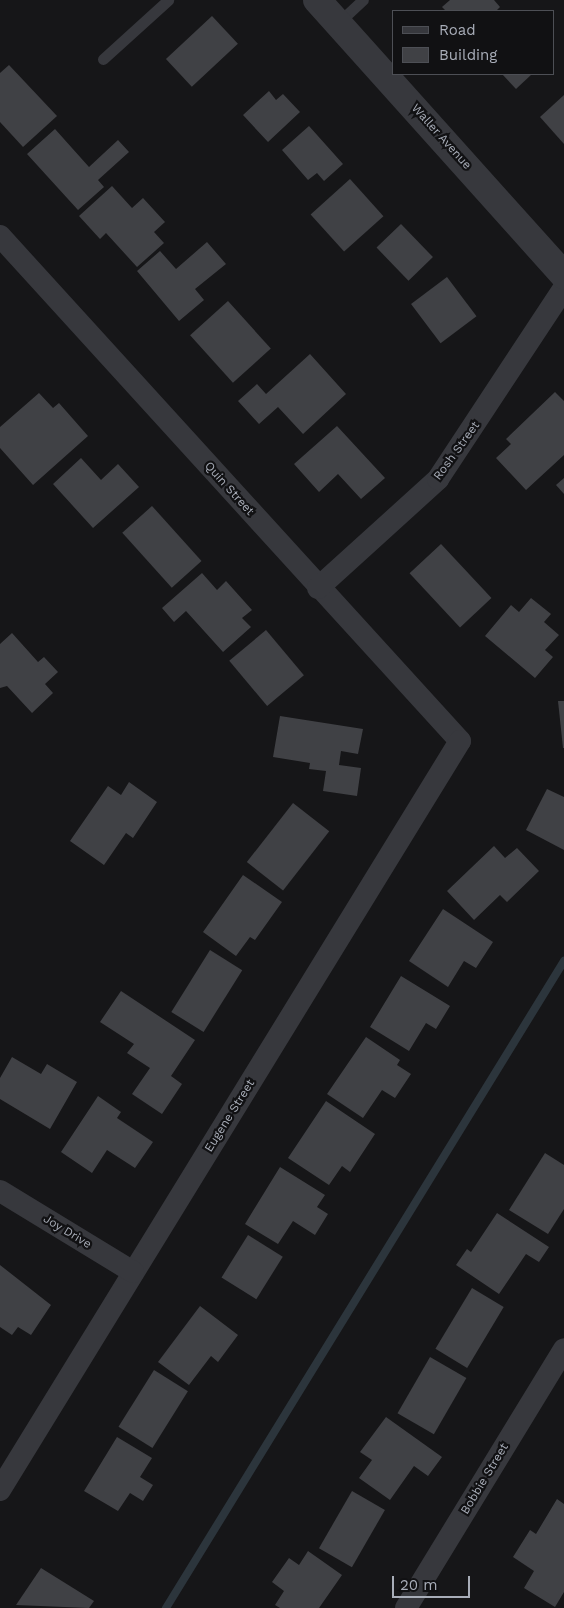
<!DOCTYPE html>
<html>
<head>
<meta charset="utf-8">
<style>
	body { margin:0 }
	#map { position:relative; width:564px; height:1608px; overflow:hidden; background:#161618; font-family:"Work Sans",sans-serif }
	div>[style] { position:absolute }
	.stream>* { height:8px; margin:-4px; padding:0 4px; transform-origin:4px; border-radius:4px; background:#2c353c }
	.building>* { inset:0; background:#404145; transform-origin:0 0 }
	.service>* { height:11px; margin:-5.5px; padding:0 5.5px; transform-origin:5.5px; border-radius:5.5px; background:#37383d }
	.minor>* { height:22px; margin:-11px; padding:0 11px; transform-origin:11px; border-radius:11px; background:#37383d }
	.tertiary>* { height:28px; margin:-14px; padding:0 14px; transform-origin:14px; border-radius:14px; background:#37383d }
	span { translate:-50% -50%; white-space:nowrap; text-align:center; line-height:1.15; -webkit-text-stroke:4.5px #111113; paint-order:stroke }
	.street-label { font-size:12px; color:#a8adb8 }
	.legend { position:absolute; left:392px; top:10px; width:162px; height:65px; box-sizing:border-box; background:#111113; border:1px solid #4d4f55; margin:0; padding:6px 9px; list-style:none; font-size:15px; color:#a8adb8 }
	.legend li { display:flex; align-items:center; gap:10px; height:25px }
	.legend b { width:25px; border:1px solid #4d4f55 }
	.scale { position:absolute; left:392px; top:1576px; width:78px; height:22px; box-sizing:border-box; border:2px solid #a8adb8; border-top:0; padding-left:6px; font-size:15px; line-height:18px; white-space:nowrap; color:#a8adb8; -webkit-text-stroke:4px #111113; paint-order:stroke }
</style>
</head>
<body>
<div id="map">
	<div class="stream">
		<i style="left:166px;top:1608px;width:760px;rotate:-58.4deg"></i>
	</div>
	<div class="building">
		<i style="clip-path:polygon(450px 0,494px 0,500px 7px,496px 11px,446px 11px,442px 7px)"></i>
		<i style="left:212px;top:16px;width:38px;height:63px;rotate:47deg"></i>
		<i style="clip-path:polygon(9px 65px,57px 116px,23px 147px,0 122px,0 73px)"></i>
		<i style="clip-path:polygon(502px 74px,532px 74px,516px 89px)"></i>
		<i style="clip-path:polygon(269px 91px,276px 100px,283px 94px,300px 112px,268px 142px,243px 115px)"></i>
		<i style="clip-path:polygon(564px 95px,564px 144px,540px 117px)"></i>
		<i style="clip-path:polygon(309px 126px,343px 164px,324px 181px,317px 173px,308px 180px,282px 150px)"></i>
		<i style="clip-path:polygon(55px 129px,89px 167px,118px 140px,129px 152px,98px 180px,104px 187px,78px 210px,27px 154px)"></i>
		<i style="left:350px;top:179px;width:50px;height:53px;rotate:48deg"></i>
		<i style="clip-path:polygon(112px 186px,132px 208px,143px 198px,165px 222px,154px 232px,164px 243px,137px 267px,106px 233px,100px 239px,79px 216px)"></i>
		<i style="left:401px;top:224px;width:46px;height:34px;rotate:46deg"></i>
		<i style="clip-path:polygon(207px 242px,226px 264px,195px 289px,204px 300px,179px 321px,137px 271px,160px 251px,176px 269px)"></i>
		<i style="left:447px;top:277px;width:49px;height:45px;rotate:53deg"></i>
		<i style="left:228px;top:301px;width:64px;height:51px;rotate:48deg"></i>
		<i style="clip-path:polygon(310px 354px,346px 394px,303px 434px,278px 407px,259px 424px,238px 401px,257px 384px,266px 394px)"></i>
		<i style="clip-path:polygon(555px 392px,564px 401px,564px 455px,526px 490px,496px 458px,511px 444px,506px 439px)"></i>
		<i style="clip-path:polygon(39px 393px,53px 408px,59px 403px,88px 436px,33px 485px,0 448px,0 427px)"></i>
		<i style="clip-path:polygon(337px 426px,385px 478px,361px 499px,338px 474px,319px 492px,294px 464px)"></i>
		<i style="clip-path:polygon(81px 458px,101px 480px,118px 464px,139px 487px,93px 528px,53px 484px)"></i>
		<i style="clip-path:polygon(564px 478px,564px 494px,556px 485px)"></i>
		<i style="left:152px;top:506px;width:74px;height:40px;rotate:48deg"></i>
		<i style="left:441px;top:544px;width:74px;height:43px;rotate:47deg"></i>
		<i style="clip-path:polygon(202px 573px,217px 590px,226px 581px,252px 610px,242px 618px,251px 627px,223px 652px,186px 611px,174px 622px,162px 608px)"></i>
		<i style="clip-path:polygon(531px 598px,551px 614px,544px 622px,559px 635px,545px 650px,553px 657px,535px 678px,485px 636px,511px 605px,519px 612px)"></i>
		<i style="left:266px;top:630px;width:59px;height:48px;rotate:50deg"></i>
		<i style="clip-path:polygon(12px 633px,38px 662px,44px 657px,58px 672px,45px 684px,53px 693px,32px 713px,7px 686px,0 688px,0 644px)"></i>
		<i style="clip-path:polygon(558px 701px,564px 701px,564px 748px,563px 748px)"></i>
		<i style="clip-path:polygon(280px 716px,363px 729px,358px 754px,341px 751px,339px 765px,361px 768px,357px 796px,323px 791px,326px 771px,309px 769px,310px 763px,273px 757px)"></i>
		<i style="clip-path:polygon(129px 782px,157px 802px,133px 838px,126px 833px,104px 865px,70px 841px,108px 786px,121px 795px)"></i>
		<i style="clip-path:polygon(547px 789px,564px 797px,564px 850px,526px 830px)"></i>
		<i style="left:293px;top:803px;width:46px;height:75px;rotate:38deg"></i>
		<i style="clip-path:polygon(494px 846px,505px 858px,517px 848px,539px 871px,507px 902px,500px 895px,474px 920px,447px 891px)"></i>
		<i style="clip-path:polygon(243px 875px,282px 902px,255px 940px,250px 937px,236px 956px,203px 932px)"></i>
		<i style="clip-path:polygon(443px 909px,493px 942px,476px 968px,464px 961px,448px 987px,409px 961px)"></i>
		<i style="left:210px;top:950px;width:38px;height:73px;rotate:32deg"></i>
		<i style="clip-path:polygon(401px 976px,450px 1006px,436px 1029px,426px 1023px,409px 1051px,370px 1027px)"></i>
		<i style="clip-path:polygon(121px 991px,195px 1040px,171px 1076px,182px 1084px,162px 1114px,132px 1094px,150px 1068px,127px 1053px,134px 1044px,100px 1022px)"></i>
		<i style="clip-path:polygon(366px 1037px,400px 1060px,397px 1065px,411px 1074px,395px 1098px,382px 1090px,363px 1118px,327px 1094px)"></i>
		<i style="clip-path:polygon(12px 1057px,41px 1074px,47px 1064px,77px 1082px,50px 1129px,0 1099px,0 1078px)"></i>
		<i style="clip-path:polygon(98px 1096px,121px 1112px,117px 1118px,153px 1142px,135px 1168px,107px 1150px,92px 1173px,61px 1152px)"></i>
		<i style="clip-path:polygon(326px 1101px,375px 1134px,350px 1172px,342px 1166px,329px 1185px,288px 1158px)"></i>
		<i style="clip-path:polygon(545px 1153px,564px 1165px,564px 1209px,548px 1234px,509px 1210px)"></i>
		<i style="clip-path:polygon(280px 1167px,325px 1195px,317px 1207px,328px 1214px,315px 1235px,293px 1221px,278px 1244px,245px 1224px)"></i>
		<i style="clip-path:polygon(497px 1213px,549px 1247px,539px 1262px,526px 1254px,499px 1294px,456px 1265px,467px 1249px,471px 1252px)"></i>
		<i style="left:248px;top:1235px;width:41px;height:50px;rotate:32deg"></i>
		<i style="clip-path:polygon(0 1265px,51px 1305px,31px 1335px,18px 1327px,12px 1335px,0 1327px)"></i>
		<i style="left:472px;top:1288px;width:37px;height:71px;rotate:31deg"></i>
		<i style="clip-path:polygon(200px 1306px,238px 1335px,218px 1362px,211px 1356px,189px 1385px,158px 1362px)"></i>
		<i style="left:430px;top:1357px;width:42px;height:65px;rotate:30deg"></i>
		<i style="left:154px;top:1370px;width:40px;height:67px;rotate:32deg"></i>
		<i style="clip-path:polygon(386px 1417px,442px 1457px,428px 1476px,414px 1466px,390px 1500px,359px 1478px,372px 1460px,360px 1452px)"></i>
		<i style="clip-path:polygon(117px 1437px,152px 1458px,140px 1477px,153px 1485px,143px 1501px,130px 1493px,118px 1511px,84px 1491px)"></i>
		<i style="left:352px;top:1491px;width:38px;height:66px;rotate:30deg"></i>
		<i style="clip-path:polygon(557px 1499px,564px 1504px,564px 1592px,555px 1607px,524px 1588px,534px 1571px,513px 1557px,530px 1530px,536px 1534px)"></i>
		<i style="clip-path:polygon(308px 1551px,342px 1575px,319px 1608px,280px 1608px,275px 1605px,284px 1591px,272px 1582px,289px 1558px,299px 1565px)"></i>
		<i style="clip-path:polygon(41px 1568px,94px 1601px,89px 1608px,16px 1605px)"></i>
	</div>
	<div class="service">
		<i style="left:338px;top:23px;width:34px;rotate:-43deg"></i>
		<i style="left:103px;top:59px;width:88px;rotate:-42.2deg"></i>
	</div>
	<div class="minor">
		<i style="left:0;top:236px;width:683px;rotate:47.67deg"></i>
		<i style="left:460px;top:741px;width:879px;rotate:121.56deg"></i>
		<i style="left:318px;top:588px;width:162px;rotate:-42.2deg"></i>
		<i style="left:438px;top:479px;width:229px;rotate:-56.6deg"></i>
		<i style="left:0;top:1191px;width:156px;rotate:31.3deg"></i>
		<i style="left:406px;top:1608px;width:303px;rotate:-58.6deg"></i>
	</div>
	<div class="tertiary">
		<i style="left:317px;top:0;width:370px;rotate:48.1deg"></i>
	</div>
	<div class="street-label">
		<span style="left:441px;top:137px;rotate:48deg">Waller Avenue</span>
		<span style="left:457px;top:451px;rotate:-54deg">Rosh Street</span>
		<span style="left:229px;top:489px;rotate:48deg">Quin Street</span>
		<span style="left:230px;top:1116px;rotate:-58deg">Eugene Street</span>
		<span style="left:67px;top:1232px;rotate:31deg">Joy Drive</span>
		<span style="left:485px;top:1479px;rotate:-59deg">Bobbie Street</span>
	</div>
	<ul class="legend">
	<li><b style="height:6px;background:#37383d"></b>Road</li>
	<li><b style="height:14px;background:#404145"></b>Building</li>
	</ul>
	<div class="scale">20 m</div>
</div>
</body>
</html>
